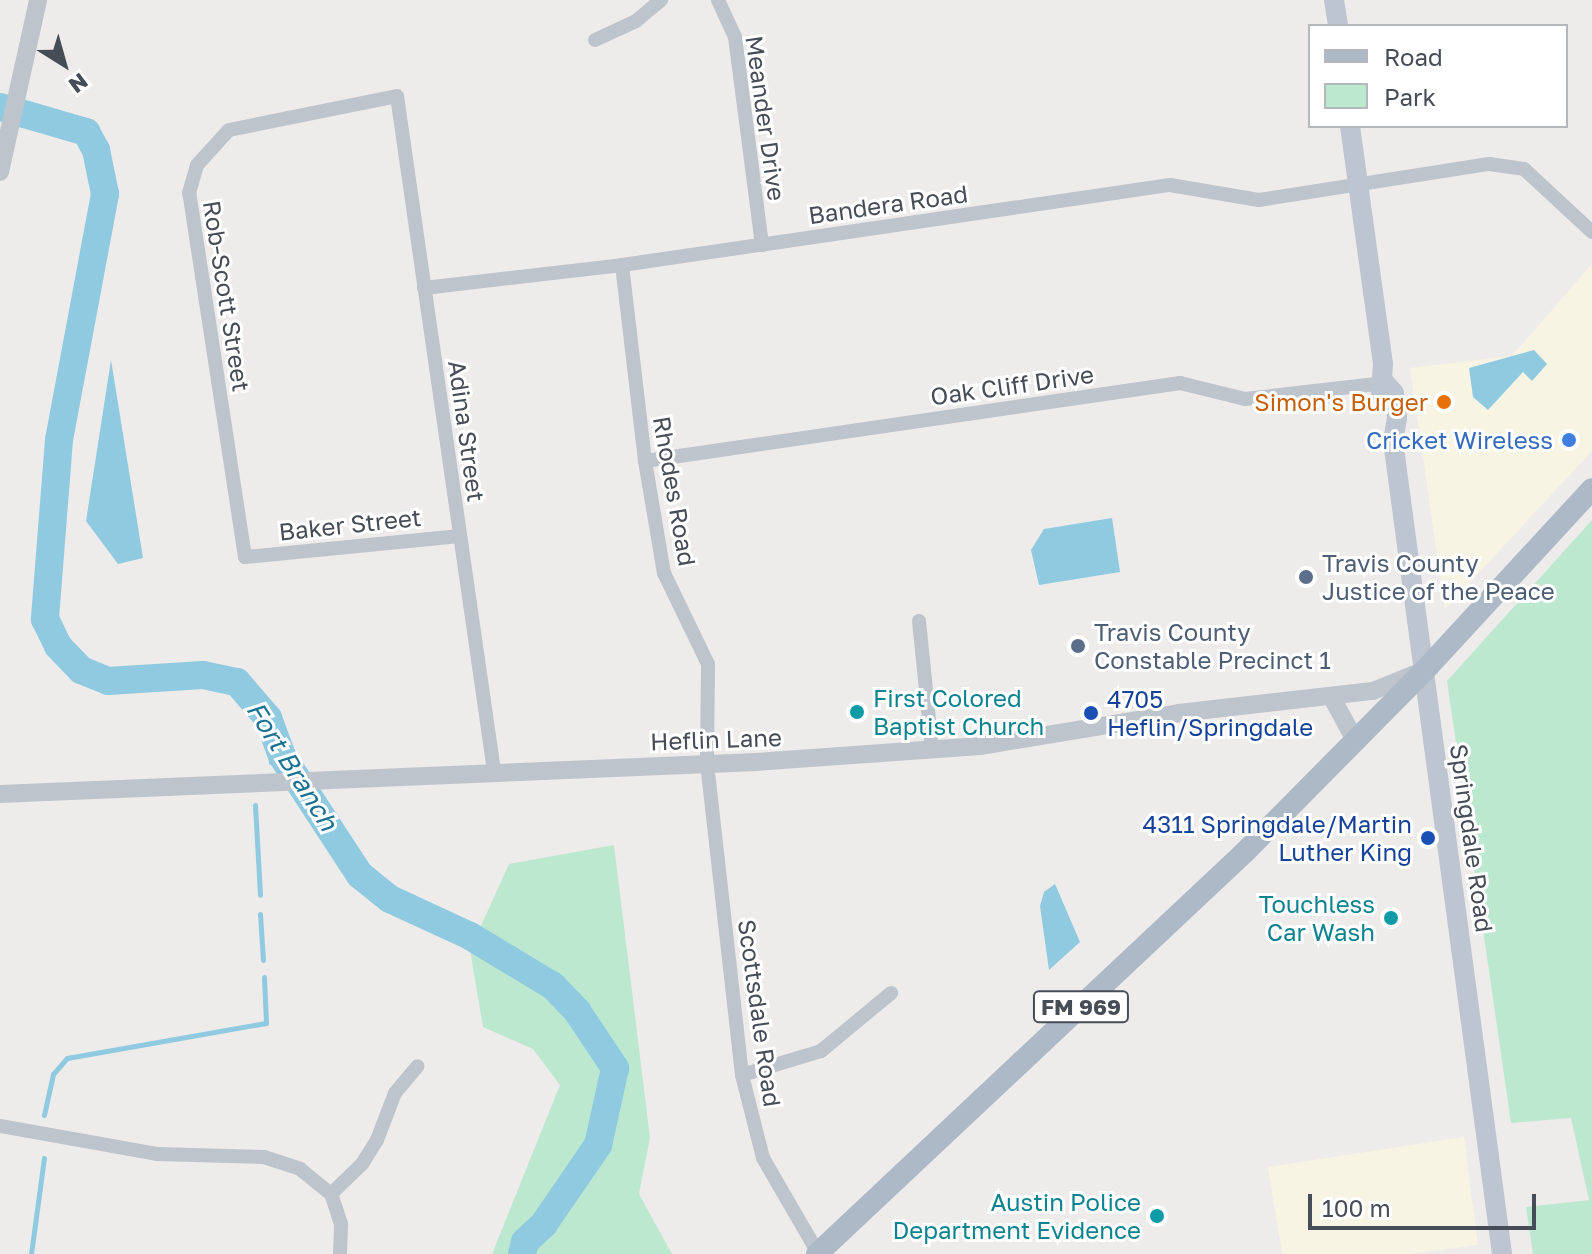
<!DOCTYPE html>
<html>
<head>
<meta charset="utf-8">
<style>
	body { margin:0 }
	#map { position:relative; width:1592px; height:1254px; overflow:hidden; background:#eeebeb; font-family:"Golos Text",sans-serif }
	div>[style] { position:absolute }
	.commercial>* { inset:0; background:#f8f4e4 }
	.green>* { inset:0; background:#bde8d0 }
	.water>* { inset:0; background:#8fcae0 }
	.stream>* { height:5px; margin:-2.5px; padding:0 2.5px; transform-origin:2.5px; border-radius:2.5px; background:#8fcae0 }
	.river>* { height:28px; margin:-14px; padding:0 14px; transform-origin:14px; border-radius:14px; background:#8fcae0 }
	.minor>* { height:14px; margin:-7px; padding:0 7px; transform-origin:7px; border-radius:7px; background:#bec4cc }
	.tertiary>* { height:18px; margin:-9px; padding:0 9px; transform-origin:9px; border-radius:9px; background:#bec4cc }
	.secondary>* { height:20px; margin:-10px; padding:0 10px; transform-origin:10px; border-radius:10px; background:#bdc5d0 }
	.primary>* { height:22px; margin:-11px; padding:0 11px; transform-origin:11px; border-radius:11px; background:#adb9c7 }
	.dots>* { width:22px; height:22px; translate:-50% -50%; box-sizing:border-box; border:4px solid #fff; border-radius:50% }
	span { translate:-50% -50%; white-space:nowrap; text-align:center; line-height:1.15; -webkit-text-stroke:6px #fff; paint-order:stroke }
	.shield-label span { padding:2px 6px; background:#fff; border:2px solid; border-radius:6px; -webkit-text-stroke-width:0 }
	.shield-label { font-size:22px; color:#464d56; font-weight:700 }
	.street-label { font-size:24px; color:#464d56 }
	.food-label { font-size:24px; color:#c56008 }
	.right { translate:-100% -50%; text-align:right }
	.shop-label { font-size:24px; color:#366cbe }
	.service-label { font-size:24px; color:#4e5e75 }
	.left { translate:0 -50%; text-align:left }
	.culture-label { font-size:24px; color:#0d838f }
	.transit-label { font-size:24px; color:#164399 }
	.water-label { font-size:26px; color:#1b7293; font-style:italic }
	.legend { position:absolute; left:1308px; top:24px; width:260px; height:104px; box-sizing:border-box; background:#fff; border:2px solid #b5b8bb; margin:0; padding:10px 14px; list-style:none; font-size:24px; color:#464d56 }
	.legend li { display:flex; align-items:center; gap:16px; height:40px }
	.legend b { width:40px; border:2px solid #b5b8bb }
	.north { position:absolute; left:24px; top:24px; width:80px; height:80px; -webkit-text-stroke:6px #fff; paint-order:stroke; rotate:143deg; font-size:22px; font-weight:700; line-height:32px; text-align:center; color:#464d56 }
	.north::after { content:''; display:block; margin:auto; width:28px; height:36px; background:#464d56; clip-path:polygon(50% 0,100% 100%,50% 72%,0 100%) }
	.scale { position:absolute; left:1308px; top:1194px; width:228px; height:36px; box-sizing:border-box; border:4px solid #464d56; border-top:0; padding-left:10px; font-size:24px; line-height:28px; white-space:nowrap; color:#464d56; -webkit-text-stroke:6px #fff; paint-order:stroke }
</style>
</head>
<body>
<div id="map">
	<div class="commercial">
		<i style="clip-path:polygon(1592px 264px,1592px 451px,1445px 609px,1410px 368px,1512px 356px)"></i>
		<i style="clip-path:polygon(1464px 1137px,1478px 1245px,1409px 1254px,1282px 1254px,1268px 1167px)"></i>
	</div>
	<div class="green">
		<i style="clip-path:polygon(1592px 520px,1592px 1254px,1533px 1254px,1526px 1207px,1589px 1200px,1571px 1118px,1511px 1123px,1447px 681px)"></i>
		<i style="clip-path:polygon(614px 845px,650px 1138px,639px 1194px,672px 1254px,492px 1254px,560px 1085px,533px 1049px,483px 1027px,470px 950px,509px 864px)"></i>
	</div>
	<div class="water">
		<i style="clip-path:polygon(1534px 350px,1547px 364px,1532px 381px,1523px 372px,1488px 410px,1473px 397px,1469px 368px)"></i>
		<i style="clip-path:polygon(111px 360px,143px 558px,118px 564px,86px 521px)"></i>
		<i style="clip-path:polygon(1112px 518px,1120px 572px,1039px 585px,1031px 550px,1044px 529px)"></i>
		<i style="clip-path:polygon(1055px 884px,1080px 942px,1049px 970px,1040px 906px,1044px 892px)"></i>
	</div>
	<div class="stream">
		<i style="left:271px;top:762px;width:19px;rotate:-69deg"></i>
		<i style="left:255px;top:805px;width:90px;rotate:86.8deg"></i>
		<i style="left:260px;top:914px;width:46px;rotate:86.3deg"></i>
		<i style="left:44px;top:1115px;width:42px;rotate:-77.6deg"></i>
		<i style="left:53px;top:1074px;width:21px;rotate:-49deg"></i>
		<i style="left:67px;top:1058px;width:202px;rotate:-10deg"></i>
		<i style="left:266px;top:1023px;width:46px;rotate:-92.5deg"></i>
		<i style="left:31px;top:1254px;width:97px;rotate:-82.3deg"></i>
	</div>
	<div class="river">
		<i style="left:0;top:107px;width:90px;rotate:16.2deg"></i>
		<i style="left:86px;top:132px;width:21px;rotate:61deg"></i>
		<i style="left:96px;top:150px;width:45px;rotate:78.4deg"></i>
		<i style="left:105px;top:194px;width:250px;rotate:100.6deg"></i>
		<i style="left:59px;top:440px;width:180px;rotate:94.5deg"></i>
		<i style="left:45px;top:619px;width:30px;rotate:64deg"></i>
		<i style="left:58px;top:646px;width:33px;rotate:46deg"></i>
		<i style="left:81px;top:670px;width:29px;rotate:22deg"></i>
		<i style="left:108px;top:681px;width:95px;rotate:-3.6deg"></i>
		<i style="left:203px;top:675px;width:35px;rotate:12deg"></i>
		<i style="left:237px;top:682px;width:48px;rotate:49.3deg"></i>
		<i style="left:268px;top:718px;width:40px;rotate:69.8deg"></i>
		<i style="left:282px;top:756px;width:142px;rotate:56.8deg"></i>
		<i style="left:360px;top:875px;width:38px;rotate:39deg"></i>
		<i style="left:390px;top:899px;width:88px;rotate:24.8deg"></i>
		<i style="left:470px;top:936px;width:97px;rotate:31.1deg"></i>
		<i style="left:553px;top:986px;width:35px;rotate:46deg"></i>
		<i style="left:577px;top:1011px;width:69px;rotate:56.3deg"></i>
		<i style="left:615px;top:1068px;width:79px;rotate:102.4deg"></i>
		<i style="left:598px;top:1145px;width:96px;rotate:124.4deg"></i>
		<i style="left:544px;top:1224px;width:26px;rotate:137deg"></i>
		<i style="left:525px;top:1242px;width:12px;rotate:104deg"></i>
	</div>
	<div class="minor">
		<i style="left:718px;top:0;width:41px;rotate:65.3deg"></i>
		<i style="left:735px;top:37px;width:210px;rotate:82.6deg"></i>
		<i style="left:595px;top:40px;width:45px;rotate:-24.9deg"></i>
		<i style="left:636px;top:21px;width:33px;rotate:-40deg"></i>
		<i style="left:622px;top:265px;width:197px;rotate:83.3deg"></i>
		<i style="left:645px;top:461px;width:114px;rotate:80.4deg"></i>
		<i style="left:664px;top:573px;width:101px;rotate:64.2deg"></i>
		<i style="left:708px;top:664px;width:99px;rotate:90.6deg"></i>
		<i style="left:707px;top:763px;width:314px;rotate:83.6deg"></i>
		<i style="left:742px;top:1075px;width:86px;rotate:75.8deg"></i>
		<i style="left:763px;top:1158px;width:110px;rotate:59.9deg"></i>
		<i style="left:424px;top:288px;width:199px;rotate:-6.6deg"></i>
		<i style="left:622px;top:265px;width:554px;rotate:-8.31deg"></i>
		<i style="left:1170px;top:185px;width:90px;rotate:9.6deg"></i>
		<i style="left:1259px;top:200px;width:233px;rotate:-8.9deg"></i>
		<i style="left:1489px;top:164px;width:35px;rotate:8deg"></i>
		<i style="left:1524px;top:169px;width:93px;rotate:42.8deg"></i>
		<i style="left:645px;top:461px;width:541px;rotate:-8.29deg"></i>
		<i style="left:1180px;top:383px;width:67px;rotate:13.8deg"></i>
		<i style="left:1245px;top:399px;width:141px;rotate:-6.5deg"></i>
		<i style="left:460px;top:536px;width:216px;rotate:174.4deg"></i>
		<i style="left:245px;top:557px;width:368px;rotate:-98.7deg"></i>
		<i style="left:189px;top:193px;width:29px;rotate:-74deg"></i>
		<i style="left:197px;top:165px;width:47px;rotate:-47.6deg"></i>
		<i style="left:229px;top:130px;width:171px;rotate:-11.4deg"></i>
		<i style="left:397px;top:96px;width:682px;rotate:81.82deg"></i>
		<i style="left:919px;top:621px;width:130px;rotate:84.2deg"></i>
		<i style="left:742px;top:1075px;width:83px;rotate:-16.9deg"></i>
		<i style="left:821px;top:1051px;width:91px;rotate:-39.6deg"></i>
		<i style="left:0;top:1126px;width:159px;rotate:10.1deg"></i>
		<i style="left:157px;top:1154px;width:107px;rotate:1.6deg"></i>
		<i style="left:264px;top:1157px;width:38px;rotate:18deg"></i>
		<i style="left:300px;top:1169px;width:40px;rotate:39deg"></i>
		<i style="left:340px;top:1254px;width:30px;rotate:-88deg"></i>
		<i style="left:341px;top:1224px;width:32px;rotate:-108deg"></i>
		<i style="left:331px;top:1194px;width:43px;rotate:-44.1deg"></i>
		<i style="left:362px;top:1164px;width:28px;rotate:-58deg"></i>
		<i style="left:377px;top:1140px;width:50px;rotate:-69deg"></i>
		<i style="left:395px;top:1093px;width:35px;rotate:-50deg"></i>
	</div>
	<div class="tertiary">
		<i style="left:0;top:172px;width:176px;rotate:-77.5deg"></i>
		<i style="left:1331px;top:696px;width:50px;rotate:61.4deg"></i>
		<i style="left:0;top:794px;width:757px;rotate:-2.42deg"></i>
		<i style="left:756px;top:762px;width:225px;rotate:-4.1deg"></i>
		<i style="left:980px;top:746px;width:202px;rotate:-9.4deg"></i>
		<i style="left:1179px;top:713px;width:195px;rotate:-6.5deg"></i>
		<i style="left:1373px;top:691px;width:51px;rotate:-22deg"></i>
	</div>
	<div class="secondary">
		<i style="left:1334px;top:0;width:26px;rotate:81deg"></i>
		<i style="left:1350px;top:126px;width:240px;rotate:82.1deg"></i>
		<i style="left:1383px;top:364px;width:29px;rotate:94deg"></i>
		<i style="left:1385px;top:383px;width:13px;rotate:48deg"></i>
		<i style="left:1394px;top:393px;width:25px;rotate:83deg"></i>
		<i style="left:1397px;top:418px;width:23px;rotate:100deg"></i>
		<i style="left:1393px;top:441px;width:820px;rotate:82.36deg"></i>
	</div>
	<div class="primary">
		<i style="left:817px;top:1254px;width:589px;rotate:-43.21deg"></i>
		<i style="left:1246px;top:851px;width:255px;rotate:-45.3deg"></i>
		<i style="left:1425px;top:670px;width:246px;rotate:-47.3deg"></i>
	</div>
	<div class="dots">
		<i style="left:1444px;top:402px;background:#e8710a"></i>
		<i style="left:1569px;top:440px;background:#3f7fe0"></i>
		<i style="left:1306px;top:577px;background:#5c6f8a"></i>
		<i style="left:1078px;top:646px;background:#5c6f8a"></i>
		<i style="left:857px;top:712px;background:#0f9aa8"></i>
		<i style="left:1091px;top:713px;background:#1a4fb4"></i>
		<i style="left:1428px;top:838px;background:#1a4fb4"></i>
		<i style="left:1391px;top:918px;background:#0f9aa8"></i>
		<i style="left:1157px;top:1216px;background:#0f9aa8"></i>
	</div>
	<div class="shield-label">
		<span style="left:1081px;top:1007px">FM 969</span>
	</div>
	<div class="street-label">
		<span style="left:766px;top:118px;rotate:82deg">Meander Drive</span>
		<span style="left:888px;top:204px;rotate:-8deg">Bandera Road</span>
		<span style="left:227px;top:296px;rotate:81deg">Rob-Scott Street</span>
		<span style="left:1012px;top:385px;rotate:-8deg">Oak Cliff Drive</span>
		<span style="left:467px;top:431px;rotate:82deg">Adina Street</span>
		<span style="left:675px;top:491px;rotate:80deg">Rhodes Road</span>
		<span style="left:350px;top:524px;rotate:-6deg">Baker Street</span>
		<span style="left:716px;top:739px;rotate:-2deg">Heflin Lane</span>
		<span style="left:1472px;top:838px;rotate:82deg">Springdale Road</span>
		<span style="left:760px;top:1013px;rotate:82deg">Scottsdale Road</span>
	</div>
	<div class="food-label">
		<span class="right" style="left:1428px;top:402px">Simon's Burger</span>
	</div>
	<div class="shop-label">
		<span class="right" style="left:1553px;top:440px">Cricket Wireless</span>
	</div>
	<div class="service-label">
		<span class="left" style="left:1322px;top:577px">Travis County<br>Justice of the Peace</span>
		<span class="left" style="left:1094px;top:646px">Travis County<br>Constable Precinct 1</span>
	</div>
	<div class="culture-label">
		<span class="left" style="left:873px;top:712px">First Colored<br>Baptist Church</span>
		<span class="right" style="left:1375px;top:918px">Touchless<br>Car Wash</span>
		<span class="right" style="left:1141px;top:1216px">Austin Police<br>Department Evidence</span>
	</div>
	<div class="transit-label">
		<span class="left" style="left:1107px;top:713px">4705<br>Heflin/Springdale</span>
		<span class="right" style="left:1412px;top:838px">4311 Springdale/Martin<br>Luther King</span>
	</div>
	<div class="water-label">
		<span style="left:292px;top:766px;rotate:58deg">Fort Branch</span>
	</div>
	<ul class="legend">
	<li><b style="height:10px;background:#adb9c7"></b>Road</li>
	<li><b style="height:22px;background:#bde8d0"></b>Park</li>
	</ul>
	<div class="north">N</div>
	<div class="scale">100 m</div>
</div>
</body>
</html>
